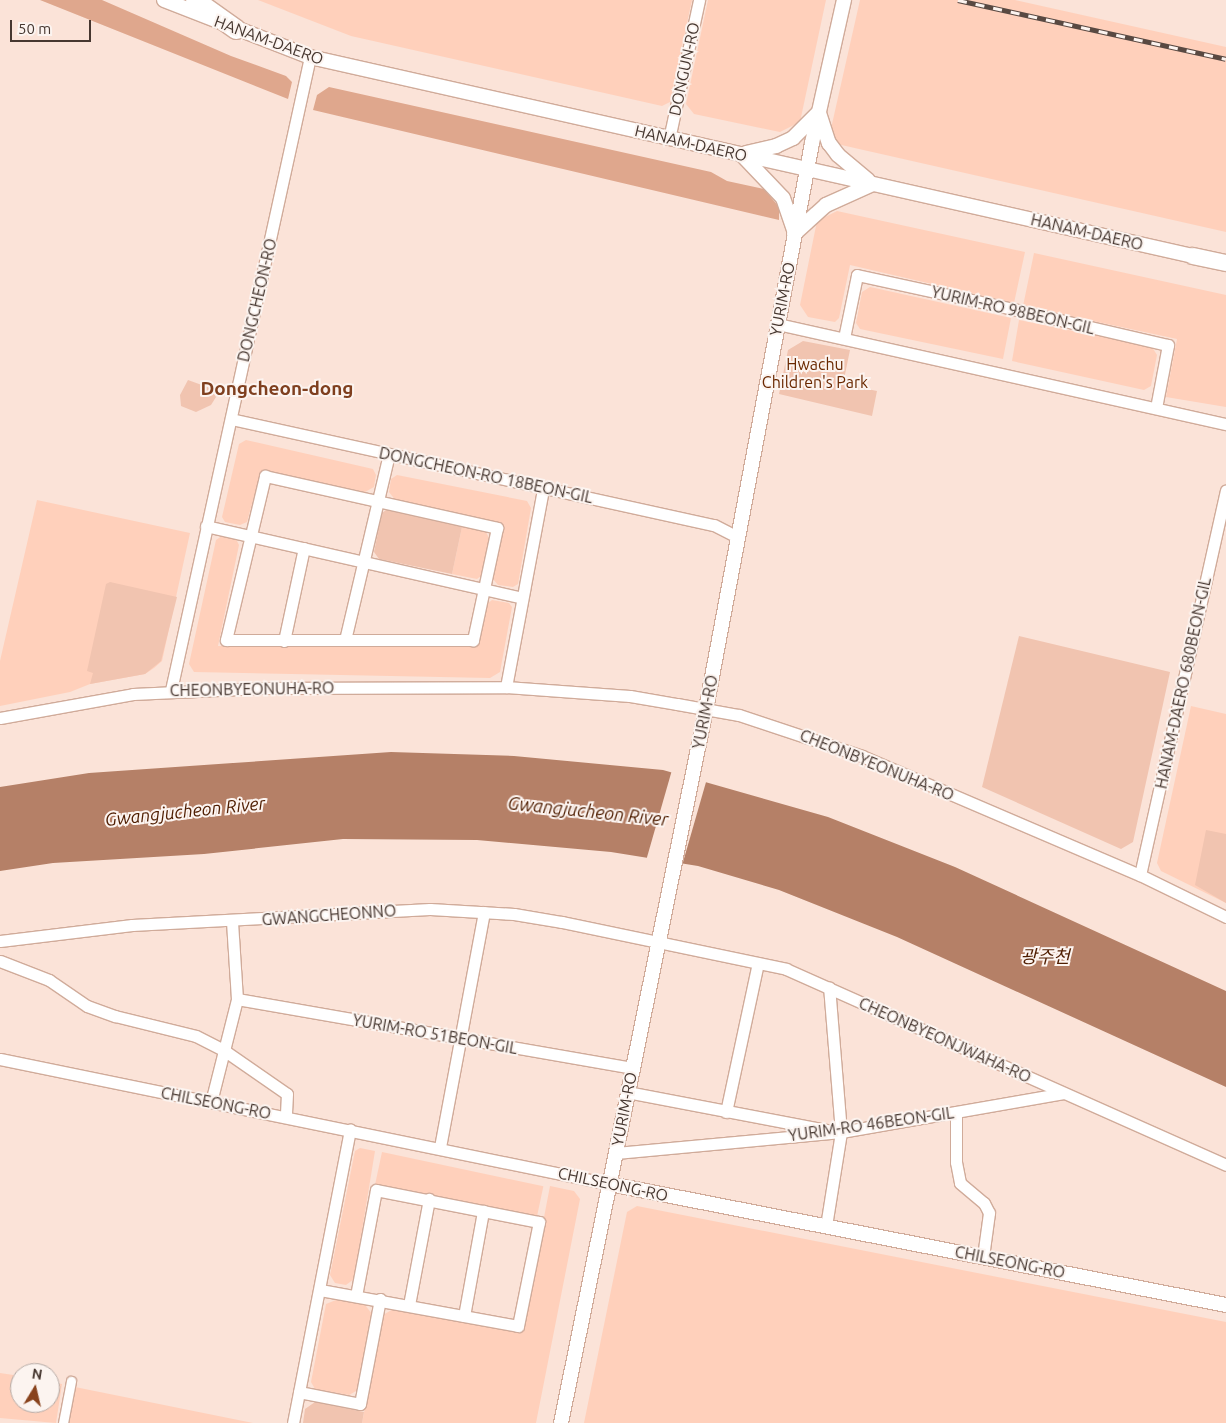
<!DOCTYPE html>
<html>
<head>
<meta charset="utf-8">
<style>
	body { margin:0 }
	#map { position:relative; width:1226px; height:1423px; overflow:hidden; background:#fbe3d8; font-family:Ubuntu,"Noto Sans KR",sans-serif }
	div>[style] { position:absolute }
	.built>* { inset:0; background:#ffd0bb; transform-origin:0 0 }
	.green>* { inset:0; background:#f1c4b0 }
	.forest>* { inset:0; background:#dfa78d }
	.water>* { inset:0; background:#b58067 }
	.pier>* { inset:0; background:#fbe3d8; transform-origin:0 0 }
	.roads { filter:drop-shadow(1px 0 #d0ab9a) drop-shadow(-1px 0 #d0ab9a) drop-shadow(0 1px #d0ab9a) drop-shadow(0 -1px #d0ab9a) }
	.pedestrian>* { height:9px; margin:-4.5px; padding:0 4.5px; transform-origin:4.5px; border-radius:4.5px; background:#fff }
	.minor>* { height:11px; margin:-5.5px; padding:0 5.5px; transform-origin:5.5px; border-radius:5.5px; background:#fff }
	.tertiary>* { height:14px; margin:-7px; padding:0 7px; transform-origin:7px; border-radius:7px; background:#fff }
	.secondary>* { height:16px; margin:-8px; padding:0 8px; transform-origin:8px; border-radius:8px; background:#fff }
	.trunk>* { height:19px; margin:-9.5px; padding:0 9.5px; transform-origin:9.5px; border-radius:9.5px; background:#fff }
	.rail>* { height:5px; margin-top:-2.5px; transform-origin:0; background:repeating-linear-gradient(90deg,#fcf4f0 0 9px,#594942 0 18px); box-sizing:border-box; border-block:1px solid #594942 }
	span { translate:-50% -50%; white-space:nowrap; text-align:center; line-height:1.15; -webkit-text-stroke:4px #fcf4f0; paint-order:stroke }
	.street-label { font-size:16px; color:#463730 }
	.park-label { font-size:16px; color:#6a2800 }
	.water-label { font-size:18px; color:#4f1d00; font-style:italic }
	.quarter-label { font-size:19px; color:#7f3f1e; font-weight:700 }
	.north { position:absolute; left:10px; top:1363px; width:50px; height:50px; box-sizing:border-box; background:#fcf4f0; border:1px solid #b3a8a3; border-radius:50%; rotate:9deg; font-size:14px; font-weight:700; line-height:20px; text-align:center; color:#463730 }
	.north::after { content:''; display:block; margin:auto; width:18px; height:22px; background:#89431d; clip-path:polygon(50% 0,100% 100%,50% 72%,0 100%) }
	.scale { position:absolute; left:10px; top:20px; width:81px; height:22px; box-sizing:border-box; border:2px solid #463730; border-top:0; padding-left:6px; font-size:15px; line-height:18px; white-space:nowrap; color:#463730; -webkit-text-stroke:4px #fcf4f0; paint-order:stroke }
</style>
</head>
<body>
<div id="map">
	<div class="built">
		<i style="clip-path:polygon(258px 0,692px 0,670px 102px,662px 106px,351px 36px)"></i>
		<i style="clip-path:polygon(708px 0,826px 0,800px 122px,780px 132px,694px 114px,686px 104px)"></i>
		<i style="clip-path:polygon(860px 0,1015px 0,1226px 47px,1226px 232px,837px 144px,830px 133px)"></i>
		<i style="clip-path:polygon(837px 211px,1025px 252px,1014px 303px,850px 265px,839px 318px,835px 322px,808px 317px,800px 305px,817px 221px)"></i>
		<i style="clip-path:polygon(1034px 253px,1226px 295px,1226px 407px,1166px 397px,1177px 339px,1023px 306px)"></i>
		<i style="clip-path:polygon(870px 287px,1011px 318px,1003px 359px,860px 329px,856px 323px,862px 292px)"></i>
		<i style="clip-path:polygon(1019px 320px,1152px 347px,1157px 355px,1151px 386px,1144px 390px,1012px 361px)"></i>
		<i style="clip-path:polygon(246px 440px,373px 469px,376px 475px,374px 487px,365px 492px,261px 471px,247px 522px,240px 525px,225px 522px,222px 517px,239px 444px)"></i>
		<i style="clip-path:polygon(397px 475px,527px 501px,531px 508px,518px 584px,513px 587px,498px 585px,493px 579px,503px 524px,396px 501px,389px 492px,391px 479px)"></i>
		<i style="clip-path:polygon(37px 500px,190px 533px,162px 661px,154px 668px,145px 674px,90px 684px,70px 692px,0 706px,0 661px)"></i>
		<i style="clip-path:polygon(462px 527px,486px 532px,489px 538px,481px 576px,477px 579px,452px 574px)"></i>
		<i style="clip-path:polygon(222px 536px,236px 539px,239px 545px,218px 646px,477px 645px,487px 604px,492px 600px,509px 603px,512px 607px,500px 672px,490px 678px,194px 672px,189px 664px,216px 540px)"></i>
		<i style="clip-path:polygon(1191px 706px,1226px 714px,1226px 903px,1161px 871px,1157px 863px)"></i>
		<i style="clip-path:polygon(360px 1148px,375px 1151px,354px 1279px,346px 1285px,335px 1283px,330px 1275px,355px 1151px)"></i>
		<i style="left:382px;top:1152px;width:165px;height:34px;rotate:12deg"></i>
		<i style="clip-path:polygon(550px 1186px,574px 1191px,580px 1199px,536px 1423px,362px 1423px,383px 1315px,395px 1308px,522px 1332px)"></i>
		<i style="clip-path:polygon(637px 1206px,1226px 1322px,1226px 1423px,584px 1423px,627px 1212px)"></i>
		<i style="clip-path:polygon(336px 1300px,365px 1305px,372px 1314px,358px 1390px,349px 1395px,315px 1389px,311px 1382px,326px 1304px)"></i>
		<i style="clip-path:polygon(0 1373px,20px 1376px,20px 1403px,50px 1403px,50px 1382px,62px 1384px,56px 1423px,0 1418px)"></i>
		<i style="clip-path:polygon(75px 1387px,253px 1423px,69px 1423px)"></i>
	</div>
	<div class="green">
		<i style="clip-path:polygon(803px 341px,850px 350px,843px 384px,877px 391px,872px 416px,779px 394px,788px 350px)"></i>
		<i style="clip-path:polygon(188px 380px,210px 388px,216px 397px,211px 405px,196px 412px,181px 406px,180px 395px)"></i>
		<i style="clip-path:polygon(386px 510px,462px 527px,452px 574px,379px 559px,374px 552px,382px 513px)"></i>
		<i style="clip-path:polygon(110px 582px,177px 597px,161px 661px,145px 674px,90px 684px,93px 673px,87px 671px,106px 584px)"></i>
		<i style="clip-path:polygon(1019px 636px,1170px 672px,1133px 842px,1121px 849px,982px 787px)"></i>
		<i style="clip-path:polygon(1206px 830px,1226px 834px,1226px 903px,1195px 885px)"></i>
		<i style="clip-path:polygon(315px 1402px,364px 1412px,362px 1423px,303px 1423px,305px 1409px)"></i>
	</div>
	<div class="forest">
		<i style="clip-path:polygon(40px 0,102px 0,231px 56px,286px 76px,292px 82px,288px 99px)"></i>
		<i style="clip-path:polygon(329px 87px,711px 172px,727px 181px,764px 189px,779px 207px,779px 220px,313px 110px,317px 95px)"></i>
	</div>
	<div class="water">
		<i style="clip-path:polygon(391px 752px,514px 756px,663px 770px,828px 817px,955px 867px,1226px 991px,1226px 1087px,897px 937px,779px 890px,698px 866px,611px 852px,477px 840px,343px 839px,204px 854px,53px 863px,0 871px,0 787px,89px 773px)"></i>
	</div>
	<div class="pier">
		<i style="left:672px;top:770px;width:36px;height:93px;rotate:16deg"></i>
	</div>
	<div class="roads">
		<div class="pedestrian">
			<i style="left:63px;top:1423px;width:43px;rotate:-79.2deg"></i>
		</div>
		<div class="minor">
			<i style="left:669px;top:139px;width:142px;rotate:-77.8deg"></i>
			<i style="left:778px;top:324px;width:459px;rotate:12.6deg"></i>
			<i style="left:844px;top:338px;width:64px;rotate:-78.3deg"></i>
			<i style="left:857px;top:275px;width:164px;rotate:12.3deg"></i>
			<i style="left:1017px;top:310px;width:155px;rotate:13.1deg"></i>
			<i style="left:1168px;top:345px;width:64px;rotate:100.8deg"></i>
			<i style="left:231px;top:419px;width:494px;rotate:12.4deg"></i>
			<i style="left:714px;top:525px;width:27px;rotate:27deg"></i>
			<i style="left:265px;top:476px;width:238px;rotate:12.6deg"></i>
			<i style="left:497px;top:528px;width:115px;rotate:102.1deg"></i>
			<i style="left:473px;top:640px;width:247px;rotate:180deg"></i>
			<i style="left:226px;top:640px;width:169px;rotate:-76.6deg"></i>
			<i style="left:206px;top:526px;width:324px;rotate:12.8deg"></i>
			<i style="left:345px;top:640px;width:191px;rotate:-76.7deg"></i>
			<i style="left:284px;top:641px;width:95px;rotate:-77.9deg"></i>
			<i style="left:506px;top:687px;width:201px;rotate:-79.4deg"></i>
			<i style="left:171px;top:690px;width:648px;rotate:-77.62deg"></i>
			<i style="left:0;top:718px;width:135px;rotate:-10.2deg"></i>
			<i style="left:133px;top:694px;width:129px;rotate:-2.7deg"></i>
			<i style="left:262px;top:688px;width:244px;rotate:-0.2deg"></i>
			<i style="left:506px;top:687px;width:124px;rotate:4.2deg"></i>
			<i style="left:630px;top:696px;width:48px;rotate:9.7deg"></i>
			<i style="left:677px;top:704px;width:63px;rotate:10.1deg"></i>
			<i style="left:739px;top:715px;width:130px;rotate:18.4deg"></i>
			<i style="left:862px;top:756px;width:302px;rotate:23.2deg"></i>
			<i style="left:1140px;top:875px;width:96px;rotate:26deg"></i>
			<i style="left:1140px;top:875px;width:394px;rotate:-77.4deg"></i>
			<i style="left:0;top:941px;width:133px;rotate:-6.9deg"></i>
			<i style="left:132px;top:925px;width:298px;rotate:-3.1deg"></i>
			<i style="left:430px;top:909px;width:84px;rotate:3.4deg"></i>
			<i style="left:514px;top:914px;width:49px;rotate:9.5deg"></i>
			<i style="left:562px;top:922px;width:229px;rotate:11.8deg"></i>
			<i style="left:786px;top:969px;width:482px;rotate:24deg"></i>
			<i style="left:0;top:961px;width:53px;rotate:21.2deg"></i>
			<i style="left:49px;top:980px;width:46px;rotate:34.4deg"></i>
			<i style="left:87px;top:1006px;width:30px;rotate:20deg"></i>
			<i style="left:115px;top:1016px;width:83px;rotate:13.9deg"></i>
			<i style="left:196px;top:1036px;width:33px;rotate:27deg"></i>
			<i style="left:225px;top:1051px;width:75px;rotate:34.7deg"></i>
			<i style="left:287px;top:1094px;width:22px;rotate:93deg"></i>
			<i style="left:237px;top:999px;width:401px;rotate:9.9deg"></i>
			<i style="left:0;top:1059px;width:623px;rotate:11.58deg"></i>
			<i style="left:627px;top:1092px;width:204px;rotate:10.8deg"></i>
			<i style="left:211px;top:1102px;width:106px;rotate:-75.8deg"></i>
			<i style="left:237px;top:999px;width:78px;rotate:-93.7deg"></i>
			<i style="left:726px;top:1112px;width:152px;rotate:-77.9deg"></i>
			<i style="left:956px;top:1112px;width:50px;rotate:90deg"></i>
			<i style="left:956px;top:1162px;width:21px;rotate:79deg"></i>
			<i style="left:960px;top:1183px;width:31px;rotate:40deg"></i>
			<i style="left:984px;top:1203px;width:11px;rotate:63deg"></i>
			<i style="left:989px;top:1213px;width:44px;rotate:97.8deg"></i>
			<i style="left:440px;top:1147px;width:239px;rotate:-79.4deg"></i>
			<i style="left:616px;top:1153px;width:226px;rotate:-5.3deg"></i>
			<i style="left:841px;top:1132px;width:226px;rotate:-9.9deg"></i>
			<i style="left:826px;top:1226px;width:95px;rotate:-80.9deg"></i>
			<i style="left:841px;top:1132px;width:145px;rotate:-94.7deg"></i>
			<i style="left:320px;top:1290px;width:201px;rotate:10.3deg"></i>
			<i style="left:518px;top:1326px;width:106px;rotate:-78.6deg"></i>
			<i style="left:539px;top:1222px;width:166px;rotate:-168.9deg"></i>
			<i style="left:376px;top:1190px;width:108px;rotate:100.7deg"></i>
			<i style="left:409px;top:1305px;width:108px;rotate:-79.3deg"></i>
			<i style="left:464px;top:1316px;width:107px;rotate:-79.7deg"></i>
			<i style="left:299px;top:1392px;width:62px;rotate:11.1deg"></i>
			<i style="left:360px;top:1404px;width:107px;rotate:-79.2deg"></i>
			<i style="left:293px;top:1423px;width:299px;rotate:-79deg"></i>
		</div>
		<div class="tertiary">
			<i style="left:164px;top:0;width:157px;rotate:21.3deg"></i>
			<i style="left:310px;top:57px;width:905px;rotate:12.7deg"></i>
			<i style="left:819px;top:113px;width:32px;rotate:72deg"></i>
			<i style="left:829px;top:143px;width:15px;rotate:53deg"></i>
			<i style="left:838px;top:155px;width:39px;rotate:40deg"></i>
			<i style="left:746px;top:153px;width:31px;rotate:-13deg"></i>
			<i style="left:776px;top:146px;width:19px;rotate:-25deg"></i>
			<i style="left:793px;top:138px;width:34px;rotate:-45deg"></i>
			<i style="left:742px;top:155px;width:59px;rotate:46.4deg"></i>
			<i style="left:783px;top:198px;width:34px;rotate:71deg"></i>
			<i style="left:794px;top:234px;width:43px;rotate:-42.2deg"></i>
			<i style="left:826px;top:205px;width:51px;rotate:-24.1deg"></i>
			<i style="left:610px;top:1184px;width:628px;rotate:11.11deg"></i>
			<i style="left:561px;top:1423px;width:729px;rotate:-78.52deg"></i>
			<i style="left:706px;top:709px;width:576px;rotate:-79.39deg"></i>
			<i style="left:812px;top:143px;width:147px;rotate:-77.4deg"></i>
		</div>
		<div class="secondary">
			<i style="left:1193px;top:256px;width:34px;rotate:12deg"></i>
		</div>
		<div class="trunk">
			<i style="left:195px;top:0;width:50px;rotate:35.3deg"></i>
		</div>
	</div>
	<div class="rail">
		<i style="left:958px;top:0;width:274px;rotate:12.4deg"></i>
	</div>
	<div class="street-label">
		<span style="left:269px;top:40px;rotate:20deg">HANAM-DAERO</span>
		<span style="left:684px;top:69px;rotate:-78deg">DONGUN-RO</span>
		<span style="left:691px;top:143px;rotate:13deg">HANAM-DAERO</span>
		<span style="left:1087px;top:232px;rotate:13deg">HANAM-DAERO</span>
		<span style="left:782px;top:299px;rotate:-79deg">YURIM-RO</span>
		<span style="left:257px;top:300px;rotate:-77deg">DONGCHEON-RO</span>
		<span style="left:1013px;top:310px;rotate:13deg">YURIM-RO 98BEON-GIL</span>
		<span style="left:486px;top:475px;rotate:12deg">DONGCHEON-RO 18BEON-GIL</span>
		<span style="left:1183px;top:683px;rotate:-78deg">HANAM-DAERO 680BEON-GIL</span>
		<span style="left:252px;top:689px;rotate:-1deg">CHEONBYEONUHA-RO</span>
		<span style="left:705px;top:712px;rotate:-79deg">YURIM-RO</span>
		<span style="left:877px;top:765px;rotate:22deg">CHEONBYEONUHA-RO</span>
		<span style="left:329px;top:915px;rotate:-4deg">GWANGCHEONNO</span>
		<span style="left:435px;top:1034px;rotate:10deg">YURIM-RO 51BEON-GIL</span>
		<span style="left:945px;top:1040px;rotate:24deg">CHEONBYEONJWAHA-RO</span>
		<span style="left:216px;top:1103px;rotate:11deg">CHILSEONG-RO</span>
		<span style="left:624px;top:1109px;rotate:-79deg">YURIM-RO</span>
		<span style="left:871px;top:1124px;rotate:-8deg">YURIM-RO 46BEON-GIL</span>
		<span style="left:613px;top:1184px;rotate:12deg">CHILSEONG-RO</span>
		<span style="left:1010px;top:1262px;rotate:11deg">CHILSEONG-RO</span>
	</div>
	<div class="park-label">
		<span style="left:815px;top:373px">Hwachu<br>Children's Park</span>
	</div>
	<div class="water-label">
		<span style="left:185px;top:811px;rotate:-6deg">Gwangjucheon River</span>
		<span style="left:588px;top:811px;rotate:6deg">Gwangjucheon River</span>
		<span style="left:1045px;top:956px">광주천</span>
	</div>
	<div class="quarter-label">
		<span style="left:277px;top:389px">Dongcheon-dong</span>
	</div>
	<div class="north">N</div>
	<div class="scale">50 m</div>
</div>
</body>
</html>
